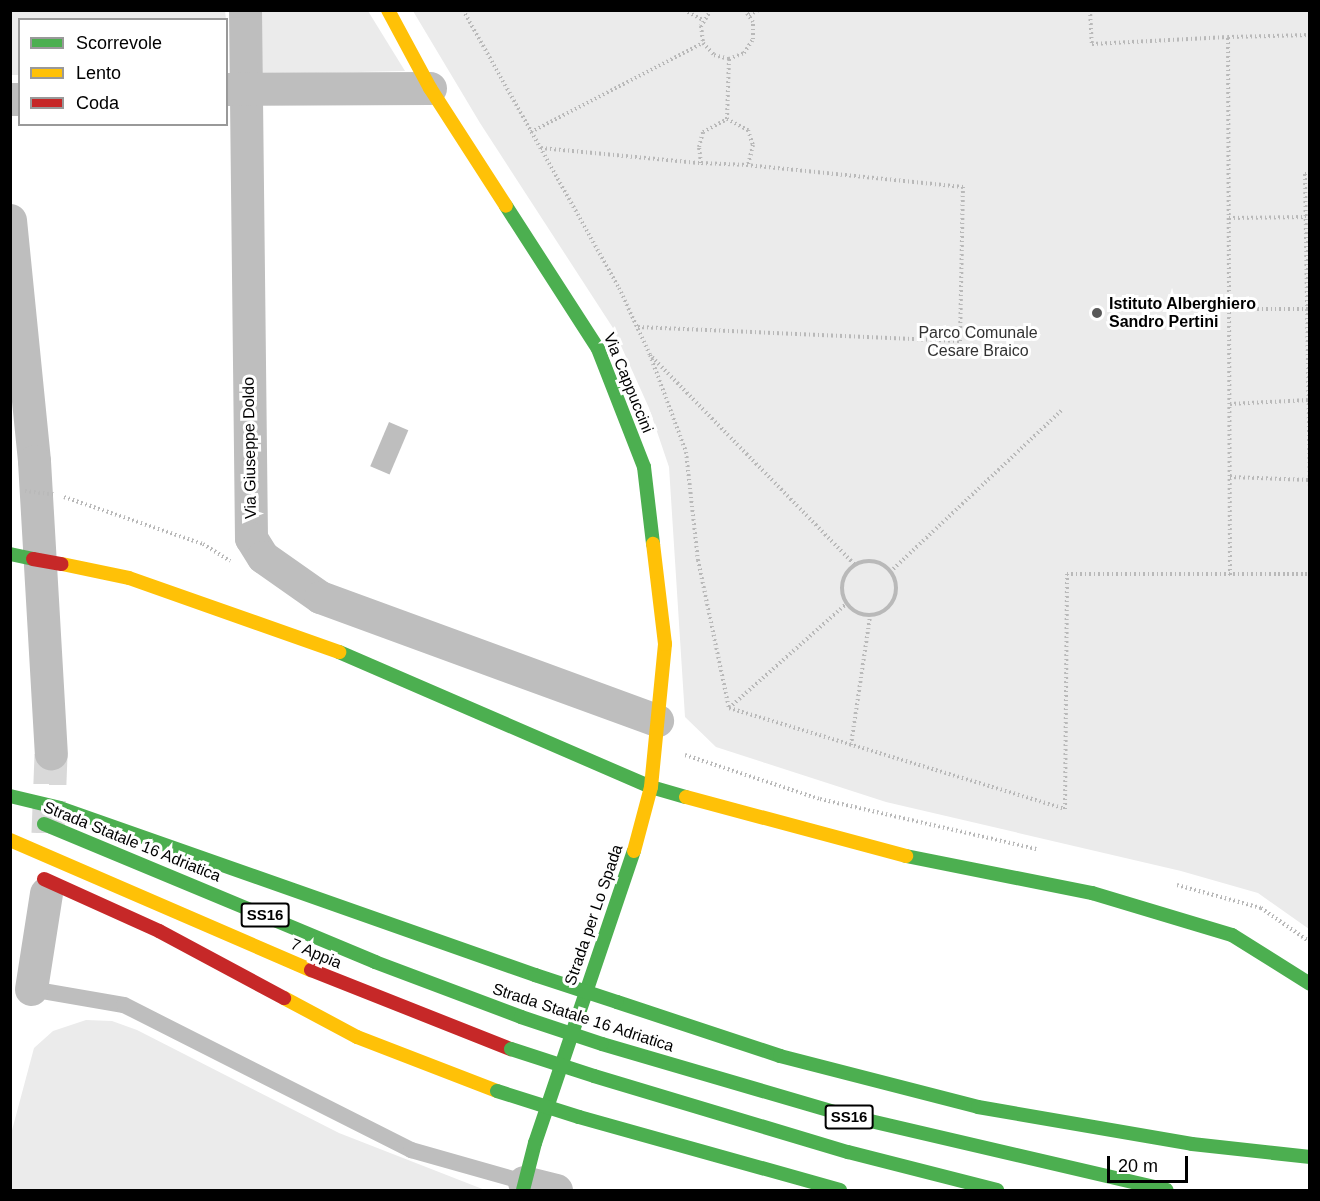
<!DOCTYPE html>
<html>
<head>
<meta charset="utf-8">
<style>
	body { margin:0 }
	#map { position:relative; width:1320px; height:1201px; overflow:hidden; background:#fff; font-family:Arial,sans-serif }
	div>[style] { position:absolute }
	.green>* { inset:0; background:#ebebeb }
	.water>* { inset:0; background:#bebebe; transform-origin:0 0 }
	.street-tunnel>* { height:33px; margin-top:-16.5px; transform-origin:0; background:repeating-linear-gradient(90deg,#d9d9d9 0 33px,transparent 0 49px) }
	.path>* { height:4px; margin-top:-2px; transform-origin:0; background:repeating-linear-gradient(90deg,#b9b9b9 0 1.5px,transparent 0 4.5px) }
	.path>.ring { margin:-2px; padding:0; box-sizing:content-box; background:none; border:4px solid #b9b9b9; border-radius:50% }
	.lane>* { height:16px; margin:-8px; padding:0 8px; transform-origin:8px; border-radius:8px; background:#bebebe }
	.street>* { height:33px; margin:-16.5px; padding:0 16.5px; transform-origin:16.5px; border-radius:16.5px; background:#bebebe }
	.fast>* { height:14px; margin:-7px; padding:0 7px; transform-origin:7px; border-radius:7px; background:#4caf50 }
	.slow>* { height:14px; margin:-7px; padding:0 7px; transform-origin:7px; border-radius:7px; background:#ffc107 }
	.jam>* { height:14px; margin:-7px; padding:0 7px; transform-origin:7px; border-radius:7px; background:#c62828 }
	.path-bridge>* { height:4px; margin-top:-2px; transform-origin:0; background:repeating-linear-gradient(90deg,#b9b9b9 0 1.5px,transparent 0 4.5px) }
	.fast-bridge>* { height:14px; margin:-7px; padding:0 7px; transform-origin:7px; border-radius:7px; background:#4caf50 }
	.jam-bridge>* { height:14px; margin:-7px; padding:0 7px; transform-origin:7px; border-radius:7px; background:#c62828 }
	.dots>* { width:16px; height:16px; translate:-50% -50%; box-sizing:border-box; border:3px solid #fff; border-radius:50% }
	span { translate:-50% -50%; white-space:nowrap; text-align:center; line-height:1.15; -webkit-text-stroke:6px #fff; paint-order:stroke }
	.shield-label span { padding:2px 4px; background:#fff; border:2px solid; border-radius:4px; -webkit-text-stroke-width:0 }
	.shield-label { font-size:15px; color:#000; font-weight:700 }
	.poi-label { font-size:16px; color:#000; font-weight:700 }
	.left { translate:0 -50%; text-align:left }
	.park-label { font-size:16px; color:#323232 }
	.street-label { font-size:16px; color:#000 }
	.frame { position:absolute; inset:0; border:12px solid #000; pointer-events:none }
	.legend { position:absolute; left:18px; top:18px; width:210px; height:108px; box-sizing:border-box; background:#fff; border:2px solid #999; margin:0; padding:8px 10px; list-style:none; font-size:18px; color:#000 }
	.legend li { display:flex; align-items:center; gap:12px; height:30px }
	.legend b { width:30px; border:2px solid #999 }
	.scale { position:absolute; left:1107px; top:1156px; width:81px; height:27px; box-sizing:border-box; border:3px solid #000; border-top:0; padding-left:8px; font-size:18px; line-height:21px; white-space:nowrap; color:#000; -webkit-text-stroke:4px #fff; paint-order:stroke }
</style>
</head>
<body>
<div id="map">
	<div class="green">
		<i style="clip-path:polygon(225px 10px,226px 20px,20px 20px,19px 75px,11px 75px,11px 11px)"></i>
		<i style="clip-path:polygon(260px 11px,368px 11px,405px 71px,262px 74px)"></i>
		<i style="clip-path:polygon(413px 11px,1309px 11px,1309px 929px,1258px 893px,1181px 871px,886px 802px,716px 747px,685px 717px,669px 467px,649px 408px,613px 328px,480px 123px)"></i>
		<i style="clip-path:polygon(86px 1020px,112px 1021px,137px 1030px,339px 1133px,485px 1190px,11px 1190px,11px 1134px,34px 1048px,53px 1031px)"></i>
	</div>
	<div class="water">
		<i style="left:389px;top:422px;width:21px;height:48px;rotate:23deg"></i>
	</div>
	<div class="street-tunnel">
		<i style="left:48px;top:833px;width:79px;rotate:-87.8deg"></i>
	</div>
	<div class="path">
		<i style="left:463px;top:10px;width:319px;rotate:60.7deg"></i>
		<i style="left:619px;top:288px;width:74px;rotate:65.2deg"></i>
		<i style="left:650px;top:355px;width:103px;rotate:69.6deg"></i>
		<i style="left:686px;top:452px;width:109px;rotate:83.7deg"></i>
		<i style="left:698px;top:560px;width:151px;rotate:78.2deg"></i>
		<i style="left:729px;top:708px;width:351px;rotate:16.7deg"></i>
		<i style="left:1065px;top:809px;width:235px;rotate:-89.5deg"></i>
		<i style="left:1067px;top:574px;width:243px"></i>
		<i style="left:684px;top:10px;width:21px;rotate:28deg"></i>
		<i style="left:711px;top:10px;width:19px;rotate:122deg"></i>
		<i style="left:701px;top:26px;width:17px;rotate:83deg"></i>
		<i style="left:703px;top:43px;width:16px;rotate:47deg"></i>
		<i style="left:714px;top:55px;width:16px;rotate:15deg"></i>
		<i style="left:729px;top:59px;width:16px;rotate:-22deg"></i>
		<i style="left:744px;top:53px;width:17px;rotate:-57deg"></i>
		<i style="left:753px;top:39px;width:17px;rotate:-90deg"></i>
		<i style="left:753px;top:22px;width:14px;rotate:-124deg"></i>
		<i style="left:1090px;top:10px;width:34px;rotate:87deg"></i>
		<i style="left:1092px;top:44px;width:136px;rotate:-2.9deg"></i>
		<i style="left:749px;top:15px;width:11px;rotate:-27deg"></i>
		<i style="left:727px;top:119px;width:24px;rotate:28deg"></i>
		<i style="left:748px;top:130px;width:16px;rotate:72deg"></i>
		<i style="left:753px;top:145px;width:21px;rotate:104deg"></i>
		<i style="left:748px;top:165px;width:47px;rotate:-177.6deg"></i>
		<i style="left:701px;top:163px;width:16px;rotate:-97deg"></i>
		<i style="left:699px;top:147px;width:16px;rotate:-75deg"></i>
		<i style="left:703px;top:132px;width:27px;rotate:-28deg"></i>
		<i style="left:727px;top:119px;width:60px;rotate:-88.1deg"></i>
		<i style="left:531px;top:132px;width:194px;rotate:-27.4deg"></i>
		<i style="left:541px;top:148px;width:161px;rotate:5.4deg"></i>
		<i style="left:1310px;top:174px;width:5px;rotate:180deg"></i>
		<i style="left:1305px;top:174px;width:324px;rotate:89.1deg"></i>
		<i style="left:1229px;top:218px;width:77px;rotate:-0.7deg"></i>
		<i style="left:1230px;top:309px;width:80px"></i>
		<i style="left:638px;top:327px;width:322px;rotate:2.5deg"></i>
		<i style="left:960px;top:341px;width:154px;rotate:-88.9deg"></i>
		<i style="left:963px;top:187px;width:216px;rotate:-174.2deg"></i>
		<i style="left:652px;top:357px;width:291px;rotate:45.7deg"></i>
		<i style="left:1230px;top:404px;width:78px;rotate:-2.9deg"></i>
		<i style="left:1230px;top:477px;width:79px;rotate:2.2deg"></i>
		<i style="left:64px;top:497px;width:147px;rotate:18.7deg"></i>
		<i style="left:203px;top:544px;width:32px;rotate:32deg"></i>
		<i class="ring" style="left:842px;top:561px;width:50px;height:50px"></i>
		<i style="left:890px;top:572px;width:236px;rotate:-43.3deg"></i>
		<i style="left:1230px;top:575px;width:538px;rotate:-90.21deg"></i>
		<i style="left:1228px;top:37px;width:82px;rotate:-1.4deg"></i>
		<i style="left:729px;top:708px;width:157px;rotate:-41.6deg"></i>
		<i style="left:851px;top:745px;width:130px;rotate:-81.6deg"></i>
		<i style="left:685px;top:755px;width:142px;rotate:18.1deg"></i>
		<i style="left:820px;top:799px;width:222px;rotate:13deg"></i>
		<i style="left:1177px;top:885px;width:87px;rotate:15.3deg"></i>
		<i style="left:1261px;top:908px;width:60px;rotate:34.8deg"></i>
	</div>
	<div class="lane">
		<i style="left:31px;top:989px;width:94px;rotate:9.8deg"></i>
		<i style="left:124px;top:1005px;width:322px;rotate:26.8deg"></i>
		<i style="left:411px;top:1150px;width:117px;rotate:15.8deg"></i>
	</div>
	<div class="street">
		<i style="left:245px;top:10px;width:528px;rotate:89.35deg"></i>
		<i style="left:251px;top:538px;width:22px;rotate:58deg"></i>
		<i style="left:263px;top:557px;width:70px;rotate:35.1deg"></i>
		<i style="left:320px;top:597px;width:359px;rotate:20.1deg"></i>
		<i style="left:226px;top:89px;width:204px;rotate:-0.3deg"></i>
		<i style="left:10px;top:99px;width:10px"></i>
		<i style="left:10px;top:220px;width:242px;rotate:84.3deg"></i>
		<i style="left:34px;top:461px;width:293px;rotate:86.7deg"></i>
		<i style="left:31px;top:989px;width:97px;rotate:-81.1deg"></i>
		<i style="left:524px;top:1182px;width:33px;rotate:14deg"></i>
	</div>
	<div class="fast">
		<i style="left:506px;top:206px;width:170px;rotate:57.2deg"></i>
		<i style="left:598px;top:349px;width:127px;rotate:68.7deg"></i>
		<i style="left:644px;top:467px;width:78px;rotate:83.3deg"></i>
		<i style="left:10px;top:554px;width:24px;rotate:12deg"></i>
		<i style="left:339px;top:652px;width:340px;rotate:23.4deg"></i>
		<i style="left:651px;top:787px;width:36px;rotate:16deg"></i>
		<i style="left:10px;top:796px;width:51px;rotate:13.5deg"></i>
		<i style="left:60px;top:808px;width:504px;rotate:19.37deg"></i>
		<i style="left:44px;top:824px;width:359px;rotate:22.6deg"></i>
		<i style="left:375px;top:962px;width:156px;rotate:20.6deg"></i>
		<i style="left:906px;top:856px;width:190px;rotate:11.3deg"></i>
		<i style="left:1092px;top:893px;width:146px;rotate:16.7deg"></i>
		<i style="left:1232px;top:935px;width:92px;rotate:32.1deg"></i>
		<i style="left:617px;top:1002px;width:172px;rotate:18.3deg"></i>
		<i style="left:780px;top:1056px;width:204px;rotate:14.4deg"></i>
		<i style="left:978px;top:1107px;width:217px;rotate:9.8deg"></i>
		<i style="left:1192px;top:1144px;width:119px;rotate:6.3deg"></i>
		<i style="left:602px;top:1044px;width:257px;rotate:16.3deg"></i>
		<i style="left:849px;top:1116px;width:326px;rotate:13.1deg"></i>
		<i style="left:594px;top:1076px;width:265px;rotate:16.7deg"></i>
		<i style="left:848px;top:1152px;width:154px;rotate:14.3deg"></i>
		<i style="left:579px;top:1117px;width:271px;rotate:15.6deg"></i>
		<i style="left:523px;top:1190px;width:49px;rotate:-75.7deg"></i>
		<i style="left:535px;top:1143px;width:308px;rotate:-71.3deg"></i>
	</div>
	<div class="slow">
		<i style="left:388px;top:10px;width:89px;rotate:61.7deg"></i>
		<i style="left:430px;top:88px;width:140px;rotate:57.2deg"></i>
		<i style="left:62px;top:564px;width:68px;rotate:11.8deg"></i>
		<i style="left:129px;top:578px;width:223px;rotate:19.4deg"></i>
		<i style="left:686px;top:797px;width:228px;rotate:15deg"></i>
		<i style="left:10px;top:840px;width:328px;rotate:23.4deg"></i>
		<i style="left:634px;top:851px;width:66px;rotate:-75.1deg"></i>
		<i style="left:651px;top:787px;width:144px;rotate:-84.4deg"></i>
		<i style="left:665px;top:644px;width:101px;rotate:-96.8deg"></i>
		<i style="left:284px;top:998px;width:83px;rotate:28.1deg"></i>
		<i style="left:357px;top:1037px;width:150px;rotate:21.1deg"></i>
	</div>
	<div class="jam">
		<i style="left:44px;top:879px;width:126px;rotate:24.3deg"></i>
		<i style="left:159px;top:931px;width:142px;rotate:28.2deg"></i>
		<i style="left:311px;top:970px;width:215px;rotate:21.6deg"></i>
	</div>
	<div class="path-bridge">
		<i style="left:25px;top:491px;width:31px;rotate:7deg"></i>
	</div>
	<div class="fast-bridge">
		<i style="left:535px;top:975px;width:86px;rotate:18.2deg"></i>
		<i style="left:521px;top:1017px;width:85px;rotate:18.4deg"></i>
		<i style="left:511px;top:1049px;width:87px;rotate:18deg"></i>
		<i style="left:497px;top:1091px;width:86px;rotate:17.6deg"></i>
	</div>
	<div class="jam-bridge">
		<i style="left:33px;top:559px;width:29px;rotate:10deg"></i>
	</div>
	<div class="dots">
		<i style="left:1097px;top:313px;background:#595959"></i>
	</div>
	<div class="shield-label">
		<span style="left:265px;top:915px">SS16</span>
		<span style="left:849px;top:1117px">SS16</span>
	</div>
	<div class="poi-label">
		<span class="left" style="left:1109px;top:313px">Istituto Alberghiero<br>Sandro Pertini</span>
	</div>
	<div class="park-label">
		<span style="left:978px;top:342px">Parco Comunale<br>Cesare Braico</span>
	</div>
	<div class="street-label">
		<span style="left:628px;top:383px;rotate:68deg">Via Cappuccini</span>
		<span style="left:250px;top:448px;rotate:-91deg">Via Giuseppe Doldo</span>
		<span style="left:132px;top:842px;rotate:22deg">Strada Statale 16 Adriatica</span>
		<span style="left:594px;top:915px;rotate:-71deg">Strada per Lo Spada</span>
		<span style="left:316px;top:954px;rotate:23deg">7 Appia</span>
		<span style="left:583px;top:1018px;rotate:18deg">Strada Statale 16 Adriatica</span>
	</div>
	<div class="frame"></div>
	<ul class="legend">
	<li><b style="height:8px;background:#4caf50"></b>Scorrevole</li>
	<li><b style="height:8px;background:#ffc107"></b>Lento</li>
	<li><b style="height:8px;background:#c62828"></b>Coda</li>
	</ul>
	<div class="scale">20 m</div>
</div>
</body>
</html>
